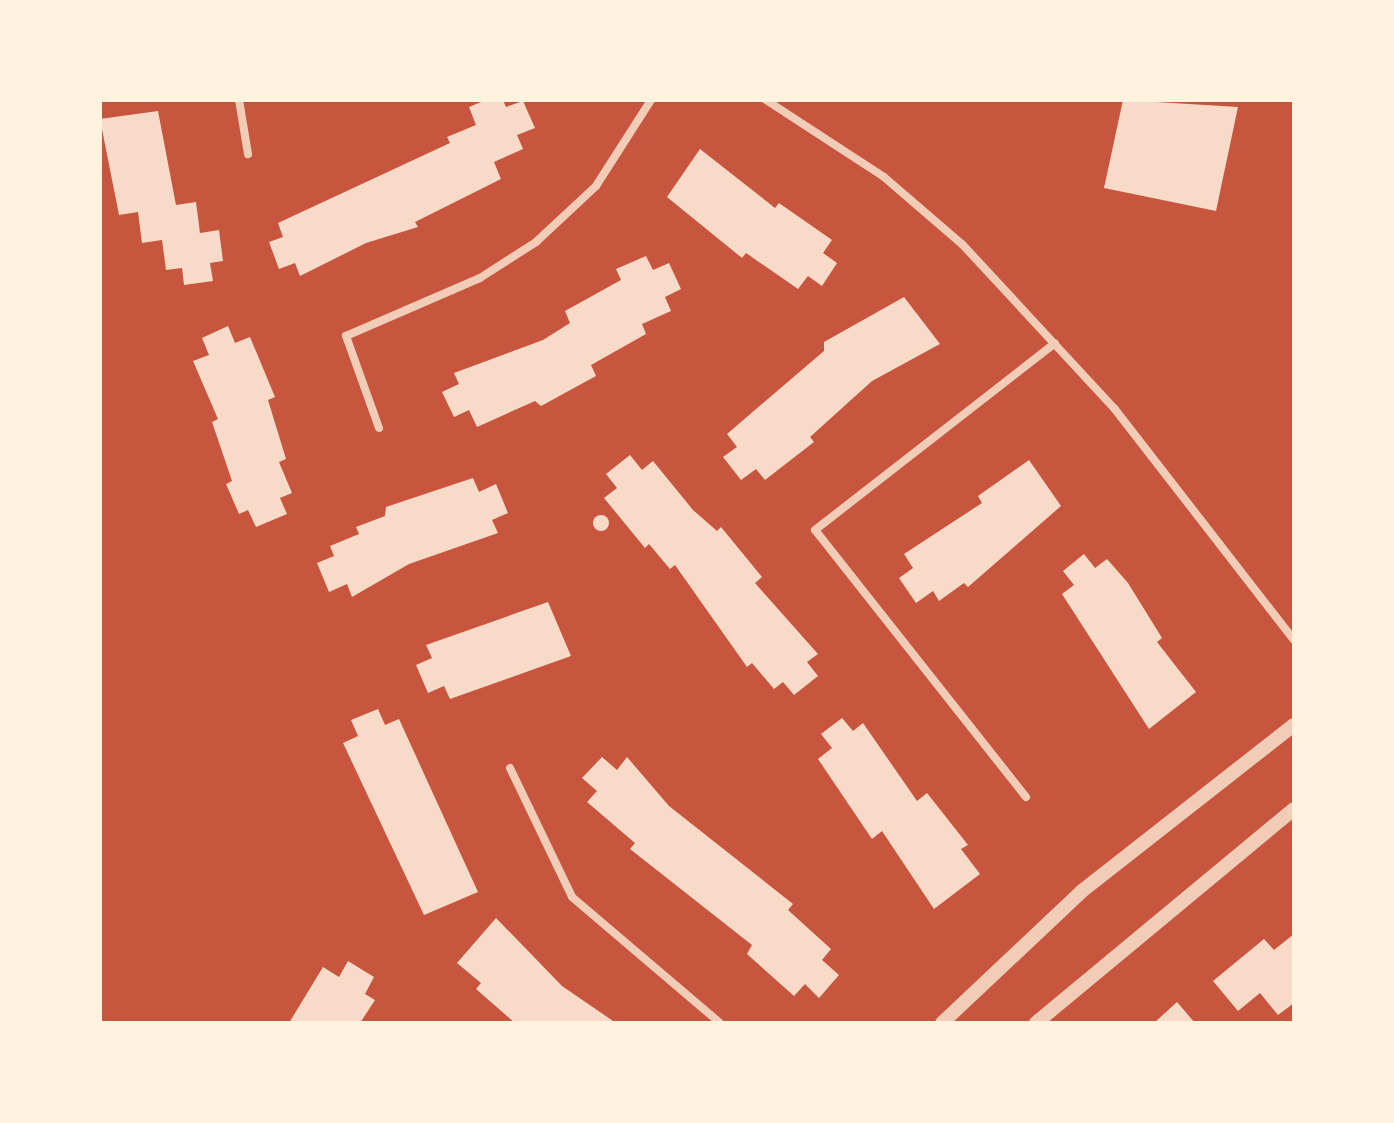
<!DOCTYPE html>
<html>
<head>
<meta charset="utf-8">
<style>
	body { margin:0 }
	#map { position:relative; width:1394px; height:1123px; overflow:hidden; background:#c8553d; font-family:"Open Sans",sans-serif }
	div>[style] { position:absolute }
	.building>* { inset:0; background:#f7dbc8 }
	.round { border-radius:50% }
	.minor>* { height:8px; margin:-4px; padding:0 4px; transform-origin:4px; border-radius:4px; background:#f1ccb7 }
	.tertiary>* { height:14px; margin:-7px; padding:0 7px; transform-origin:7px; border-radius:7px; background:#f1ccb7 }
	span { translate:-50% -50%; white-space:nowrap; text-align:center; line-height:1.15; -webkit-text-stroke:6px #fff3e0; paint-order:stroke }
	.frame { position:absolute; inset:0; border:102px solid #fff3e0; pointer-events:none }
</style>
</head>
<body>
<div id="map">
	<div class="building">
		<i style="clip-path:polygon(486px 100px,503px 100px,506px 107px,523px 101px,535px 128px,517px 135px,523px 149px,494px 162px,501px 179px,415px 222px,418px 227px,366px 243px,300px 276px,295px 263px,279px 269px,269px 242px,283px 237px,278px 223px,450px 143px,447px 137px,476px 125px,469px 107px)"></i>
		<i style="clip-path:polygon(1123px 100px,1238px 107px,1216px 211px,1104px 188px)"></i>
		<i style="clip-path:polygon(158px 111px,176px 205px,196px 202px,200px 233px,219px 230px,223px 261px,210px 263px,213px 281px,184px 285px,182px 268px,166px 270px,162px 240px,142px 243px,138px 212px,119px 215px,100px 119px)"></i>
		<i style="clip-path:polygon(700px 149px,775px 208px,779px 203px,832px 240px,823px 253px,837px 263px,822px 286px,808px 276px,798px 289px,746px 253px,742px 258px,667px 197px)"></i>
		<i style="clip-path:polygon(646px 256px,653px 270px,669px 263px,681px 289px,665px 297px,671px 311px,642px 324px,646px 334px,591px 365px,596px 376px,541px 406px,535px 401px,477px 427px,469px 410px,454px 417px,442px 392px,459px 384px,454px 373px,543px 340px,570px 323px,565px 311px,621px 280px,616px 269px)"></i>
		<i style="clip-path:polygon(904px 297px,940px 344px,872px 381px,810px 437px,814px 442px,765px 480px,756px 469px,741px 480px,723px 457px,737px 447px,727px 434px,824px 351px,824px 342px)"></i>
		<i style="clip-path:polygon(228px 326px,235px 343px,250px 337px,275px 397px,268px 400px,286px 459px,279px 462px,292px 493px,280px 498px,287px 514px,256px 527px,248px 510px,239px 514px,226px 484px,232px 481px,212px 422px,218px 419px,193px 361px,209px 355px,202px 338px)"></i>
		<i style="clip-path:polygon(630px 455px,642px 470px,653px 461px,693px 510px,717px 531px,721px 527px,762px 577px,755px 583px,818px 654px,807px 662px,818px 676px,794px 695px,783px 682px,774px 689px,752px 663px,747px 667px,675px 565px,670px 569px,649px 544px,645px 548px,604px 498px,617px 488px,606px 474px)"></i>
		<i style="clip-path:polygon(1029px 460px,1061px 506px,968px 587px,964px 583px,939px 601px,933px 591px,916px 603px,899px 578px,913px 568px,904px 554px,982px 503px,978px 496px)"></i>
		<i style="clip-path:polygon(473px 478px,479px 492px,496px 484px,508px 513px,492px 520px,498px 533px,409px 564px,352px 597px,347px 584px,329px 592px,317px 563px,334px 556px,330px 546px,359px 534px,356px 527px,385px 516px,386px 507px)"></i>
		<i class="round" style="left:593px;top:515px;width:16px;height:16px"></i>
		<i style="clip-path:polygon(1084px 554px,1095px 568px,1107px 559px,1128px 583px,1162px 638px,1157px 642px,1196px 692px,1149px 729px,1062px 594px,1074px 585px,1063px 571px)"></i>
		<i style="clip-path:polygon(548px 602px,571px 656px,450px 699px,444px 686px,428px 693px,416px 665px,432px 658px,426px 645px)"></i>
		<i style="clip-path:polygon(378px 709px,385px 725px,399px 719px,478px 892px,424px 915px,343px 743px,358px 736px,351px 720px)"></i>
		<i style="clip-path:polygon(842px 718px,853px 731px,863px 723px,917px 801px,927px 793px,968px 845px,961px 849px,980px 874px,934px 909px,882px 831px,872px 839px,818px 759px,832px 748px,821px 734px)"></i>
		<i style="clip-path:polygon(602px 757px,617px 770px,627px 757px,669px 806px,793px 904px,788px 910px,831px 949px,822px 960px,839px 975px,819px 998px,805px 984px,794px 996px,747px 954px,752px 945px,630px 849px,635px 843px,587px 802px,597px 791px,582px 778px)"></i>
		<i style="clip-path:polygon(496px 918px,562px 986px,616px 1023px,515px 1023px,476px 989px,481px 983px,457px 963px)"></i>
		<i style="clip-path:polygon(1294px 934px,1294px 1003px,1278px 1015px,1260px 993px,1238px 1011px,1213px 981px,1264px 939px,1274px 950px)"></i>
		<i style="clip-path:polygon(348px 961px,374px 977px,365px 994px,375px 1000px,360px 1023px,289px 1023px,323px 967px,339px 977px)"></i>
		<i style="clip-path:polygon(1177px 1002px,1195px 1023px,1154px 1023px)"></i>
	</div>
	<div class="minor">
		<i style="left:239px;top:100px;width:55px;rotate:80.5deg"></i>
		<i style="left:766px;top:100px;width:141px;rotate:33.1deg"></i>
		<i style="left:884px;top:177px;width:103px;rotate:40.7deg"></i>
		<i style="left:962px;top:244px;width:224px;rotate:47.2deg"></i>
		<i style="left:1114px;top:408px;width:294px;rotate:52.2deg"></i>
		<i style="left:379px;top:428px;width:98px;rotate:-109.7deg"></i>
		<i style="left:346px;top:336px;width:146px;rotate:-23.4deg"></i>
		<i style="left:480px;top:278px;width:67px;rotate:-32.7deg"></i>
		<i style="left:536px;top:242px;width:82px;rotate:-43deg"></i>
		<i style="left:596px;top:186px;width:102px;rotate:-57.4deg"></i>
		<i style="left:510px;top:768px;width:143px;rotate:64.3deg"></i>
		<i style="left:572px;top:897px;width:194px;rotate:40.4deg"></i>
		<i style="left:1026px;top:797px;width:340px;rotate:-128.3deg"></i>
		<i style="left:815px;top:530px;width:304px;rotate:-37.9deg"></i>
	</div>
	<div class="tertiary">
		<i style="left:942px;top:1023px;width:192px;rotate:-43.3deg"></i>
		<i style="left:1082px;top:891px;width:269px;rotate:-38.1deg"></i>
		<i style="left:1036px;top:1023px;width:335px;rotate:-39.7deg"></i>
	</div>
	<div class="frame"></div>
</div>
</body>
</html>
